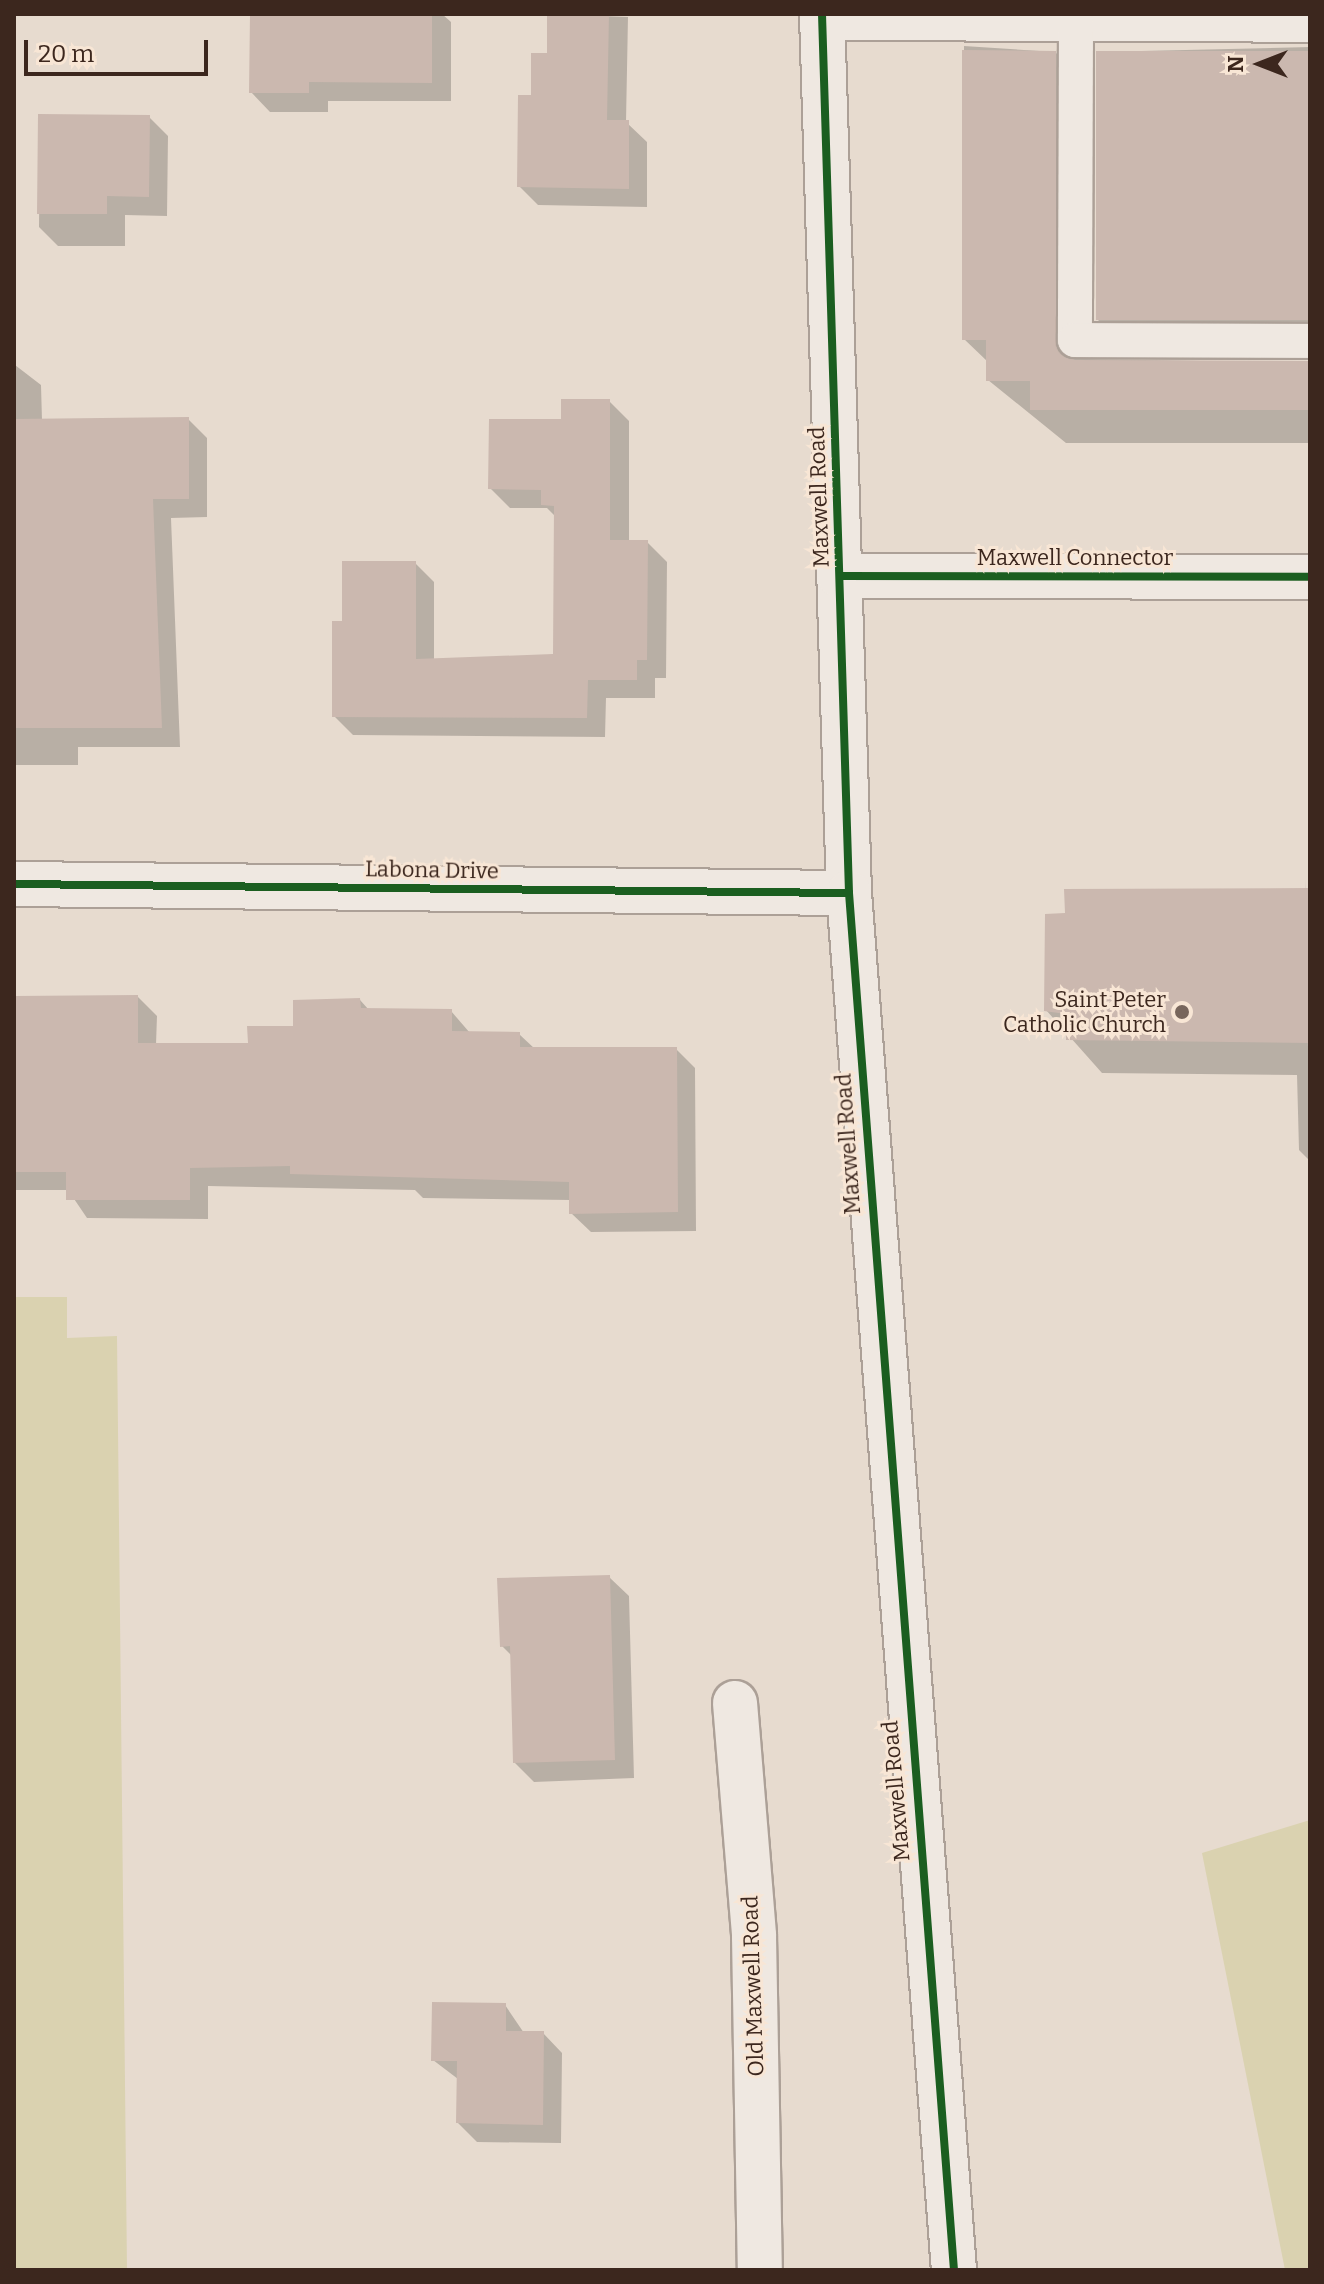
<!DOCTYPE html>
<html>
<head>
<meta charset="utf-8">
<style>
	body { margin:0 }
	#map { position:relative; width:1324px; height:2284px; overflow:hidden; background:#e7dbcf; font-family:Bitter,serif }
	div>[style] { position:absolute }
	.green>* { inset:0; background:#dad2b0 }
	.shadow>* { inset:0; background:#0003 }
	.building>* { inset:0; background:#cbb8af; transform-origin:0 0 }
	.roads { filter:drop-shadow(2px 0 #aca097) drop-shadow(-2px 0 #aca097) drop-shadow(0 2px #aca097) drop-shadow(0 -2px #aca097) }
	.lane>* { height:34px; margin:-17px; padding:0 17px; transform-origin:17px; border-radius:17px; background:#efe8e1 }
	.street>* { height:44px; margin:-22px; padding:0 22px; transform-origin:22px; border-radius:22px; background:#efe8e1 }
	.secondary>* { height:44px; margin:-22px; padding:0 22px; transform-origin:22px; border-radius:22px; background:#efe8e1 }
	.cycleway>* { height:8px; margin:-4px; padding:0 4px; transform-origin:4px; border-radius:4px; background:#1b5e20 }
	.dots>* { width:22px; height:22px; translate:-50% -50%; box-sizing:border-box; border:4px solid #f8e6d5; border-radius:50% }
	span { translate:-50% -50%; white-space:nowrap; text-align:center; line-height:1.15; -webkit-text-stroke:6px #f8e6d5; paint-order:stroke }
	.street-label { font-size:22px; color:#3c271e }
	.poi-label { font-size:22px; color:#3c271e }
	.right { translate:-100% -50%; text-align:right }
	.frame { position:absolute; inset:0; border:16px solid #3c271e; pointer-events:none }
	.north { position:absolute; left:1220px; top:24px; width:80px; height:80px; -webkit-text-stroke:6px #f8e6d5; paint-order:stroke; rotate:270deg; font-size:22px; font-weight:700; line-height:32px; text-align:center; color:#3c271e }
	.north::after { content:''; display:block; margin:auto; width:28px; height:36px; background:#3c271e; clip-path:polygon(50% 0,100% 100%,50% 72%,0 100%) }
	.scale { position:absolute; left:24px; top:40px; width:184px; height:36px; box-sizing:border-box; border:4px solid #3c271e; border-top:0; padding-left:10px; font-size:24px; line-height:28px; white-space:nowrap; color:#3c271e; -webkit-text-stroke:6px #f8e6d5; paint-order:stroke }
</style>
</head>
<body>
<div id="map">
	<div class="green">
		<i style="clip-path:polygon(14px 1297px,67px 1297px,67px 1338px,117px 1336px,127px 2270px,14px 2270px)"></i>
		<i style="clip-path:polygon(1310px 1820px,1310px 2270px,1285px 2270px,1202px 1853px)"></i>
	</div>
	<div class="shadow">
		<i style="clip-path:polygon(252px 14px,442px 14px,451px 22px,451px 101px,328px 101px,328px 112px,270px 112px,251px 92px)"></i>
		<i style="clip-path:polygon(549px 14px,628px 17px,626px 122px,647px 142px,647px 207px,538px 205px,519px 186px,533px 97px,549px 55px)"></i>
		<i style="clip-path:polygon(964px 46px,1055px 52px,1089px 85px,1088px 359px,1310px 363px,1310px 443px,1066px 443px,988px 380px,988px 362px,964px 339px)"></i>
		<i style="clip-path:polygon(1310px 47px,1310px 354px,1131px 353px,1097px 319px,1098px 52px)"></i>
		<i style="clip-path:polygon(40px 116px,149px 117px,168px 136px,167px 216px,125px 215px,125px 246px,58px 246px,39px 227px)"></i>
		<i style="clip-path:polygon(14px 219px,15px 365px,41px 385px,42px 420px,188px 419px,207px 438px,207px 517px,171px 518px,180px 747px,78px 747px,78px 765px,14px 765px)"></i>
		<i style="clip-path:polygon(609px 401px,629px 421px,629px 542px,647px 542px,667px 562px,666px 678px,655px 678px,655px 698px,606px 698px,605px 737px,353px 735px,334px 716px,344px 623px,415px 563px,434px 582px,434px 660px,555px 656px,556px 517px,547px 508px,510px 508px,490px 488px,563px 421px)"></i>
		<i style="clip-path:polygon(1305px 878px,1310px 1161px,1299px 1150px,1297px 1075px,1102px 1073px,1046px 1010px,1305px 890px)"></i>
		<i style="clip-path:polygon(138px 997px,157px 1016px,156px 1045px,250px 1045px,360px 1000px,369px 1010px,451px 1011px,470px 1033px,519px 1034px,535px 1049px,676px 1049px,695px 1068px,696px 1231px,591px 1232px,571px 1213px,571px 1200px,423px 1198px,415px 1190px,208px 1186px,208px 1219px,87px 1218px,68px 1190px,14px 1190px,14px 998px)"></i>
		<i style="clip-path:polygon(609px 1577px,629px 1596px,634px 1778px,534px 1782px,515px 1763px,512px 1656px,502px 1646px)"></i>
		<i style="clip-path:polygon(505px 2005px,524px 2033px,543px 2033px,562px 2053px,561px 2143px,477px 2142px,458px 2123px,458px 2079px,433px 2060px)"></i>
	</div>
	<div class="building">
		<i style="clip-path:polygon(250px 14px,432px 14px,432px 83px,309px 82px,309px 93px,249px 93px)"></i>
		<i style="clip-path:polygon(547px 14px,609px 14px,607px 120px,629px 120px,629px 189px,517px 187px,518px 95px,531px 95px,531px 53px,547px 53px)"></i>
		<i style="clip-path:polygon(962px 50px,1056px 51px,1058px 351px,1075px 360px,1310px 361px,1310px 410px,1030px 410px,1030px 381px,986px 381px,986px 340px,962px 340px)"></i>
		<i style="left:1096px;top:51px;width:214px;height:269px"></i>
		<i style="clip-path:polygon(38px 114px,150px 115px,149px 197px,107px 196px,107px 214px,37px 214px)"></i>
		<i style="clip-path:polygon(561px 399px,610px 399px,610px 540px,648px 540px,647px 660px,637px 660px,637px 680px,588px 680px,587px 718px,332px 717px,332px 621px,342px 621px,342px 561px,416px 561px,416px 659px,553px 654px,554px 506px,541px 505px,541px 490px,488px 489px,489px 419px,561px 419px)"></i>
		<i style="clip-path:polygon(189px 417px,189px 499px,153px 499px,162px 728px,14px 728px,14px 419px)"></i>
		<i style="clip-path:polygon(1310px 888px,1310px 1043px,1066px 1040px,1066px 1014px,1044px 1011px,1045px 914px,1065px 913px,1064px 889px)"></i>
		<i style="clip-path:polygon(138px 995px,138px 1043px,248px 1043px,247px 1026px,293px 1026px,293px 1000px,360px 998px,361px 1008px,452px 1009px,452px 1031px,520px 1032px,520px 1047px,677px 1047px,678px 1212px,569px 1214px,569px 1182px,290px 1174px,290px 1166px,190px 1168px,190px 1200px,66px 1200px,66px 1172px,14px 1172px,14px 996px)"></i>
		<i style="clip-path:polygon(610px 1575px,615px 1760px,513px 1763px,510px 1646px,500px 1647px,497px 1578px)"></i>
		<i style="clip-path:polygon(432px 2002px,506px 2003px,506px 2031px,544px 2031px,543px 2125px,456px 2123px,457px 2061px,431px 2061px)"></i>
	</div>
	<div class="roads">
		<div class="lane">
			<i style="left:822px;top:23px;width:488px;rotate:0.2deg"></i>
			<i style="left:1076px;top:24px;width:316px;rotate:90.2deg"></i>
			<i style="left:1075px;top:340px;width:235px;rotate:0.2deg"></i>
		</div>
		<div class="street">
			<i style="left:14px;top:884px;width:835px;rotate:0.62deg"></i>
			<i style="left:735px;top:1703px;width:234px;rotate:85.3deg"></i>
			<i style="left:754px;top:1936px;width:334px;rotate:89deg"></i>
		</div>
		<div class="secondary">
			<i style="left:822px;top:14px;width:879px;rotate:88.24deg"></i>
			<i style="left:849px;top:893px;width:1381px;rotate:85.64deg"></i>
			<i style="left:840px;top:576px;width:470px;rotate:0.1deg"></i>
		</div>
	</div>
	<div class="cycleway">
		<i style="left:822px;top:14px;width:879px;rotate:88.24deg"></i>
		<i style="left:849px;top:893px;width:1381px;rotate:85.64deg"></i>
		<i style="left:840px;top:576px;width:470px;rotate:0.1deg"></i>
		<i style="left:14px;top:884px;width:835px;rotate:0.62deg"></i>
	</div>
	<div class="dots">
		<i style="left:1182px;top:1012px;background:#78665c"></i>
	</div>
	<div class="street-label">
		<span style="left:819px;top:497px;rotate:-92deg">Maxwell Road</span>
		<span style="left:1075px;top:558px">Maxwell Connector</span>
		<span style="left:432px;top:870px;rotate:1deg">Labona Drive</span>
		<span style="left:848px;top:1144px;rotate:-94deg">Maxwell Road</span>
		<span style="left:896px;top:1791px;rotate:-95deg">Maxwell Road</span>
		<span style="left:753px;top:1986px;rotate:-92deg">Old Maxwell Road</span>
	</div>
	<div class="poi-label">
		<span class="right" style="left:1166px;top:1012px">Saint Peter<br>Catholic Church</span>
	</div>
	<div class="frame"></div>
	<div class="north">N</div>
	<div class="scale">20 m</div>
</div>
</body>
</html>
